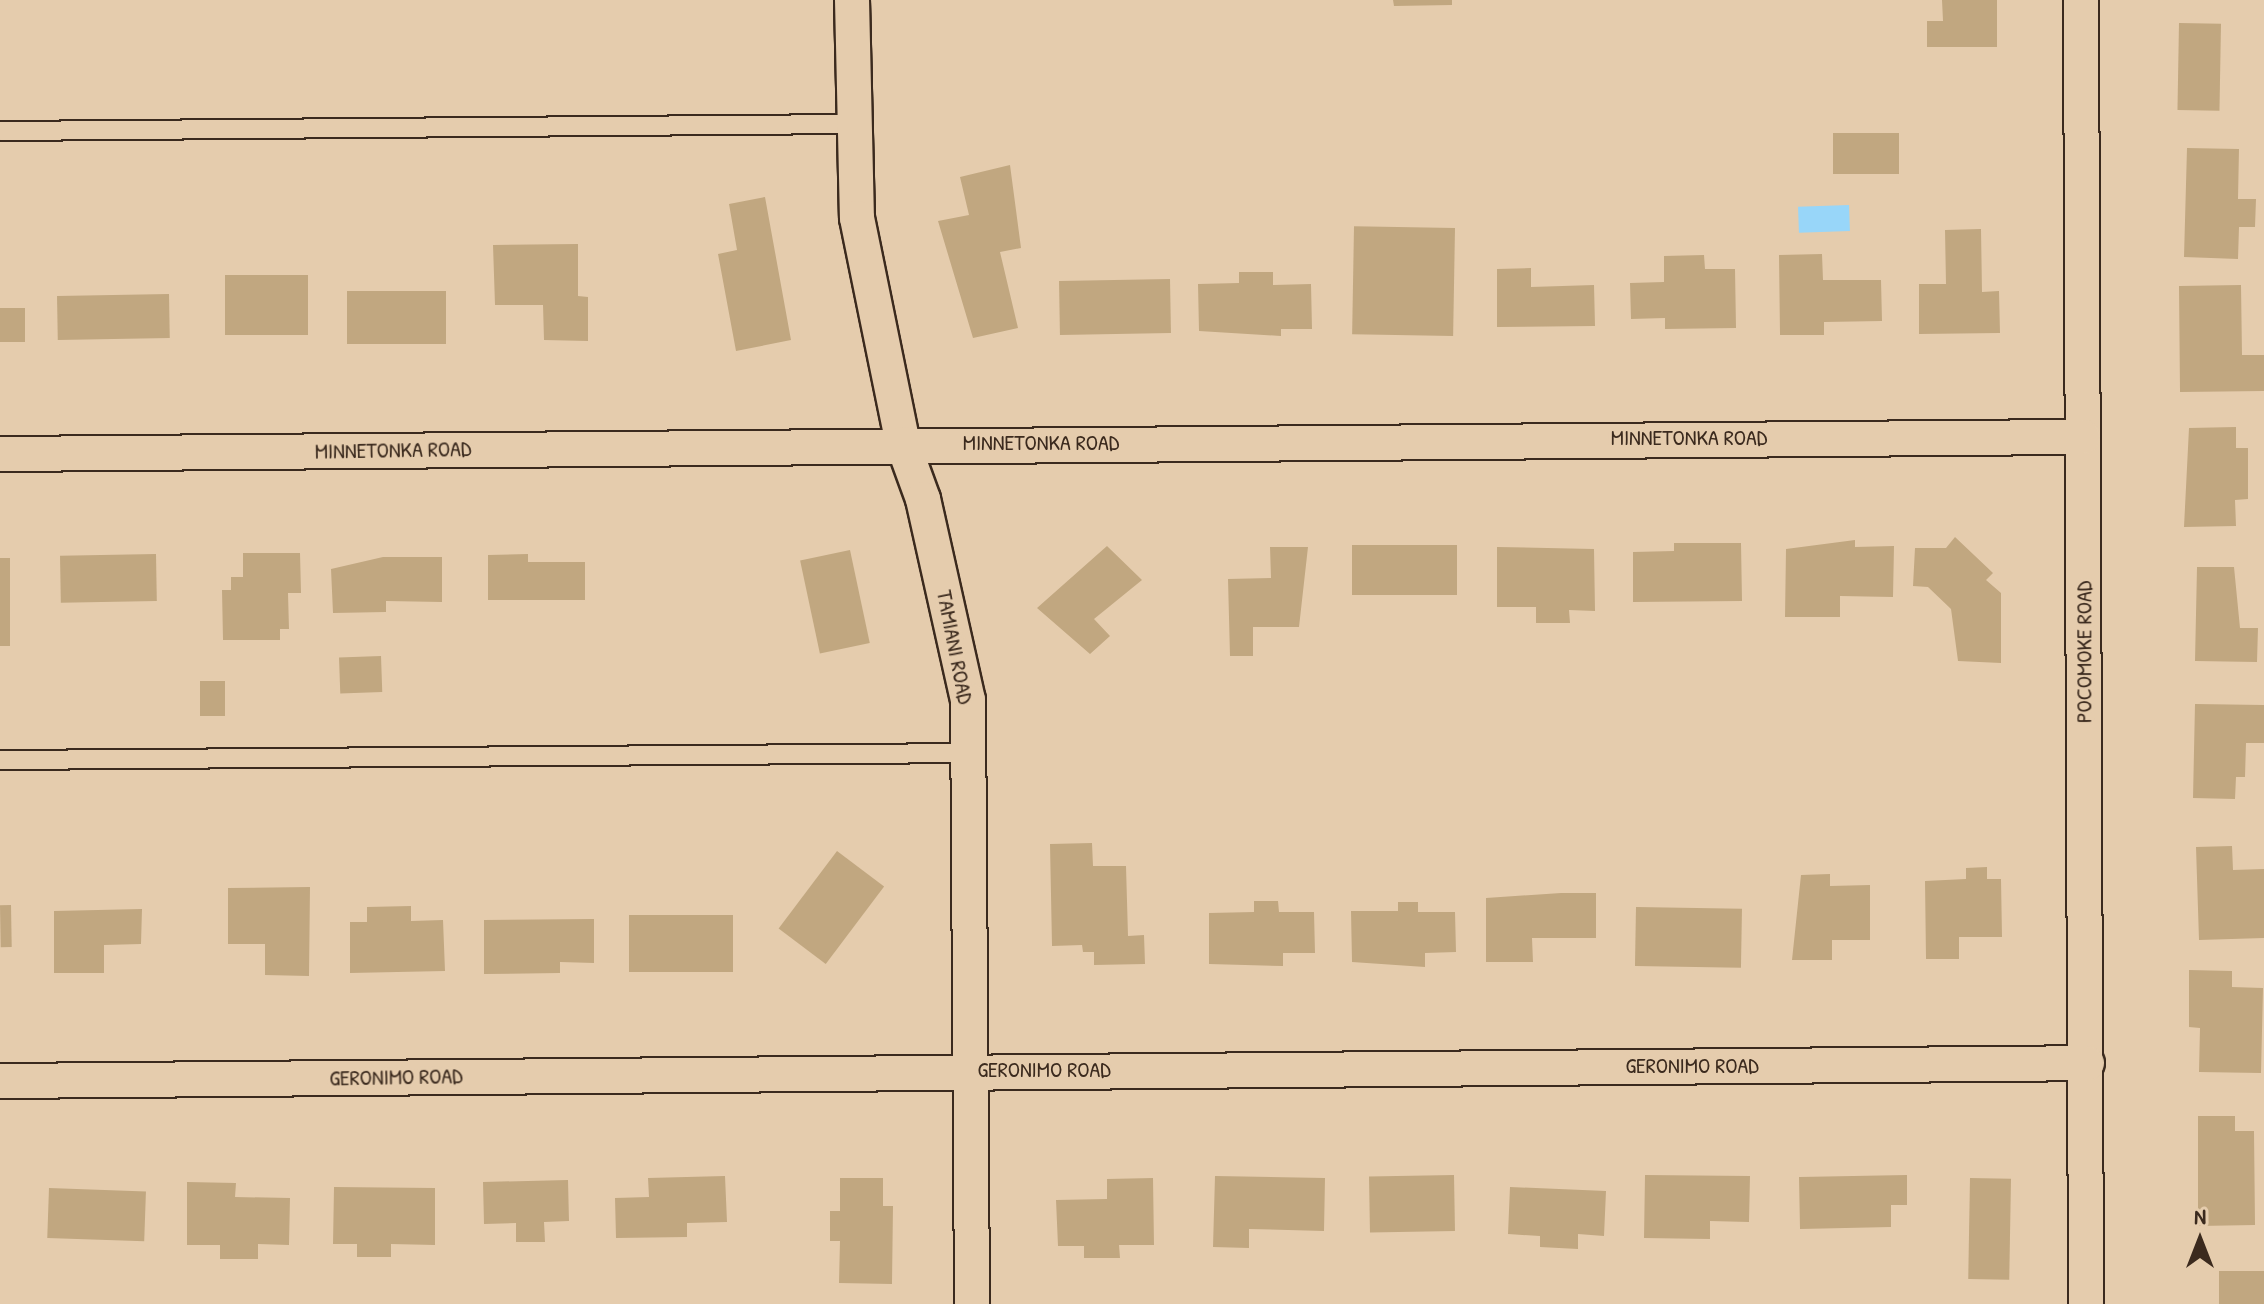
<!DOCTYPE html>
<html>
<head>
<meta charset="utf-8">
<style>
	body { margin:0 }
	#map { position:relative; width:2264px; height:1304px; overflow:hidden; background:#e5ccad; font-family:"Patrick Hand",sans-serif }
	div>[style] { position:absolute }
	.water>* { inset:0; background:#98d6f9; transform-origin:0 0 }
	.building>* { inset:0; background:#c1a780; transform-origin:0 0 }
	.roads { filter:drop-shadow(2px 0 #3b2a1e) drop-shadow(-2px 0 #3b2a1e) drop-shadow(0 2px #3b2a1e) drop-shadow(0 -2px #3b2a1e) }
	.lane>* { height:18px; margin:-9px; padding:0 9px; transform-origin:9px; border-radius:9px; background:#e5ccad }
	.street>* { height:34px; margin:-17px; padding:0 17px; transform-origin:17px; border-radius:17px; background:#e5ccad }
	span { translate:-50% -50%; white-space:nowrap; text-align:center; line-height:1.15; -webkit-text-stroke:6px #e5ccad; paint-order:stroke }
	.street-label { font-size:22px; color:#3b2a1e }
	.north { position:absolute; left:2160px; top:1200px; width:80px; height:80px; -webkit-text-stroke:6px #e5ccad; paint-order:stroke; rotate:0deg; font-size:22px; font-weight:700; line-height:32px; text-align:center; color:#3b2a1e }
	.north::after { content:''; display:block; margin:auto; width:28px; height:36px; background:#3b2a1e; clip-path:polygon(50% 0,100% 100%,50% 72%,0 100%) }
</style>
</head>
<body>
<div id="map">
	<div class="water">
		<i style="left:1849px;top:205px;width:26px;height:51px;rotate:88deg"></i>
	</div>
	<div class="building">
		<i style="clip-path:polygon(1393px 0,1452px 0,1452px 5px,1394px 6px)"></i>
		<i style="clip-path:polygon(1942px 0,1997px 0,1997px 47px,1927px 47px,1927px 21px,1943px 21px)"></i>
		<i style="left:2179px;top:23px;width:42px;height:87px;rotate:1deg"></i>
		<i style="left:1833px;top:133px;width:66px;height:41px"></i>
		<i style="clip-path:polygon(2187px 148px,2239px 149px,2238px 199px,2256px 199px,2255px 227px,2239px 227px,2238px 259px,2184px 257px)"></i>
		<i style="clip-path:polygon(1010px 165px,1021px 248px,1000px 252px,1018px 328px,973px 338px,938px 221px,969px 215px,960px 177px)"></i>
		<i style="clip-path:polygon(765px 197px,791px 340px,736px 351px,718px 254px,737px 250px,729px 204px)"></i>
		<i style="left:1455px;top:228px;width:108px;height:101px;rotate:91deg"></i>
		<i style="clip-path:polygon(1981px 229px,1982px 292px,1999px 291px,2000px 333px,1919px 334px,1919px 284px,1946px 284px,1945px 230px)"></i>
		<i style="clip-path:polygon(578px 244px,578px 296px,588px 297px,588px 341px,544px 340px,543px 305px,495px 305px,493px 245px)"></i>
		<i style="clip-path:polygon(1822px 254px,1823px 280px,1881px 280px,1882px 321px,1824px 322px,1824px 335px,1780px 335px,1779px 255px)"></i>
		<i style="clip-path:polygon(1704px 255px,1705px 269px,1735px 269px,1736px 328px,1665px 329px,1665px 318px,1631px 319px,1630px 283px,1664px 282px,1664px 256px)"></i>
		<i style="clip-path:polygon(1531px 268px,1531px 287px,1594px 285px,1595px 326px,1497px 327px,1497px 269px)"></i>
		<i style="clip-path:polygon(1239px 272px,1273px 272px,1273px 285px,1311px 284px,1312px 329px,1281px 329px,1281px 336px,1199px 331px,1198px 284px,1239px 283px)"></i>
		<i style="left:308px;top:275px;width:60px;height:83px;rotate:90deg"></i>
		<i style="left:1170px;top:279px;width:54px;height:111px;rotate:89deg"></i>
		<i style="clip-path:polygon(2241px 285px,2242px 355px,2264px 355px,2264px 391px,2180px 392px,2179px 286px)"></i>
		<i style="left:347px;top:291px;width:99px;height:53px"></i>
		<i style="left:169px;top:294px;width:44px;height:112px;rotate:89deg"></i>
		<i style="left:25px;top:308px;width:34px;height:25px;rotate:90deg"></i>
		<i style="clip-path:polygon(2236px 427px,2236px 448px,2248px 448px,2248px 499px,2235px 500px,2236px 526px,2184px 527px,2189px 428px)"></i>
		<i style="clip-path:polygon(1955px 537px,1993px 573px,1986px 580px,2001px 593px,2001px 663px,1958px 661px,1951px 609px,1928px 587px,1913px 586px,1915px 548px,1946px 548px)"></i>
		<i style="clip-path:polygon(1855px 540px,1855px 547px,1894px 546px,1893px 597px,1840px 596px,1840px 617px,1785px 617px,1786px 549px)"></i>
		<i style="clip-path:polygon(1674px 543px,1741px 543px,1742px 601px,1633px 602px,1633px 552px,1674px 551px)"></i>
		<i style="left:1352px;top:545px;width:105px;height:50px"></i>
		<i style="clip-path:polygon(1107px 546px,1142px 580px,1094px 619px,1110px 636px,1090px 654px,1037px 608px)"></i>
		<i style="clip-path:polygon(1270px 547px,1308px 547px,1299px 627px,1253px 627px,1253px 656px,1230px 656px,1228px 579px,1271px 578px)"></i>
		<i style="clip-path:polygon(1497px 547px,1594px 549px,1595px 611px,1569px 610px,1570px 623px,1536px 623px,1536px 607px,1497px 607px)"></i>
		<i style="left:850px;top:550px;width:95px;height:51px;rotate:78deg"></i>
		<i style="clip-path:polygon(243px 553px,300px 553px,301px 593px,288px 593px,289px 629px,280px 629px,280px 640px,223px 640px,222px 590px,231px 590px,231px 577px,243px 577px)"></i>
		<i style="left:156px;top:554px;width:47px;height:96px;rotate:89deg"></i>
		<i style="clip-path:polygon(528px 554px,528px 562px,585px 562px,585px 600px,488px 600px,488px 555px)"></i>
		<i style="clip-path:polygon(383px 557px,442px 557px,442px 602px,386px 601px,386px 612px,333px 613px,331px 569px)"></i>
		<i style="left:0;top:558px;width:10px;height:88px"></i>
		<i style="clip-path:polygon(2197px 567px,2234px 567px,2240px 628px,2258px 628px,2257px 662px,2195px 661px)"></i>
		<i style="left:381px;top:656px;width:36px;height:42px;rotate:88deg"></i>
		<i style="left:200px;top:681px;width:25px;height:35px"></i>
		<i style="clip-path:polygon(2195px 704px,2264px 705px,2264px 743px,2246px 743px,2245px 777px,2236px 777px,2235px 799px,2193px 798px)"></i>
		<i style="clip-path:polygon(1092px 843px,1093px 866px,1126px 866px,1128px 936px,1144px 935px,1145px 964px,1094px 965px,1094px 952px,1083px 952px,1082px 945px,1052px 946px,1050px 844px)"></i>
		<i style="clip-path:polygon(2232px 846px,2233px 870px,2264px 869px,2264px 938px,2199px 940px,2196px 847px)"></i>
		<i style="left:837px;top:851px;width:59px;height:97px;rotate:37deg"></i>
		<i style="clip-path:polygon(1987px 867px,1987px 879px,2001px 879px,2002px 937px,1959px 937px,1959px 959px,1926px 959px,1925px 881px,1966px 879px,1966px 868px)"></i>
		<i style="clip-path:polygon(1830px 874px,1830px 886px,1870px 885px,1870px 940px,1832px 940px,1832px 960px,1792px 960px,1801px 875px)"></i>
		<i style="clip-path:polygon(310px 887px,309px 976px,265px 975px,265px 944px,228px 944px,228px 888px)"></i>
		<i style="clip-path:polygon(1561px 893px,1596px 893px,1596px 938px,1532px 938px,1533px 962px,1486px 962px,1486px 898px)"></i>
		<i style="clip-path:polygon(1254px 901px,1278px 901px,1279px 912px,1314px 912px,1315px 953px,1283px 953px,1283px 966px,1209px 964px,1209px 913px,1254px 912px)"></i>
		<i style="clip-path:polygon(1398px 902px,1418px 902px,1418px 912px,1455px 912px,1456px 952px,1425px 953px,1425px 967px,1352px 962px,1351px 911px,1398px 911px)"></i>
		<i style="left:11px;top:905px;width:42px;height:11px;rotate:89deg"></i>
		<i style="clip-path:polygon(411px 906px,411px 921px,443px 920px,445px 971px,350px 973px,350px 922px,367px 922px,367px 907px)"></i>
		<i style="left:1636px;top:907px;width:106px;height:59px;rotate:1deg"></i>
		<i style="clip-path:polygon(142px 909px,141px 944px,104px 945px,104px 973px,54px 973px,54px 911px)"></i>
		<i style="left:629px;top:915px;width:104px;height:57px"></i>
		<i style="clip-path:polygon(594px 919px,594px 963px,560px 962px,560px 973px,484px 974px,484px 920px)"></i>
		<i style="clip-path:polygon(2189px 970px,2232px 971px,2232px 987px,2263px 988px,2261px 1073px,2199px 1072px,2200px 1028px,2189px 1027px)"></i>
		<i style="clip-path:polygon(2198px 1116px,2235px 1116px,2235px 1131px,2254px 1131px,2255px 1225px,2198px 1226px)"></i>
		<i style="left:1454px;top:1175px;width:56px;height:85px;rotate:89deg"></i>
		<i style="clip-path:polygon(1645px 1175px,1750px 1176px,1749px 1222px,1710px 1221px,1710px 1239px,1644px 1238px)"></i>
		<i style="clip-path:polygon(1907px 1175px,1907px 1205px,1891px 1205px,1891px 1227px,1800px 1229px,1799px 1177px)"></i>
		<i style="clip-path:polygon(725px 1176px,727px 1222px,687px 1223px,687px 1237px,616px 1238px,615px 1198px,649px 1197px,648px 1178px)"></i>
		<i style="clip-path:polygon(1215px 1176px,1325px 1178px,1324px 1231px,1249px 1229px,1249px 1248px,1213px 1247px)"></i>
		<i style="clip-path:polygon(840px 1178px,883px 1178px,883px 1206px,893px 1206px,892px 1284px,839px 1283px,840px 1241px,830px 1241px,830px 1211px,840px 1211px)"></i>
		<i style="clip-path:polygon(1153px 1178px,1154px 1245px,1119px 1245px,1120px 1258px,1084px 1258px,1084px 1246px,1058px 1246px,1056px 1200px,1107px 1199px,1107px 1179px)"></i>
		<i style="left:1970px;top:1178px;width:41px;height:101px;rotate:1deg"></i>
		<i style="clip-path:polygon(568px 1180px,569px 1221px,544px 1222px,545px 1242px,516px 1242px,516px 1223px,484px 1224px,483px 1182px)"></i>
		<i style="clip-path:polygon(187px 1182px,236px 1183px,235px 1197px,290px 1198px,289px 1245px,258px 1244px,258px 1259px,220px 1259px,220px 1245px,187px 1245px)"></i>
		<i style="clip-path:polygon(334px 1187px,435px 1188px,435px 1245px,391px 1244px,391px 1257px,357px 1257px,357px 1244px,333px 1244px)"></i>
		<i style="clip-path:polygon(1510px 1187px,1606px 1191px,1604px 1236px,1578px 1234px,1578px 1249px,1540px 1247px,1540px 1236px,1508px 1234px)"></i>
		<i style="left:49px;top:1188px;width:97px;height:50px;rotate:2deg"></i>
		<i style="left:2219px;top:1271px;width:45px;height:33px"></i>
	</div>
	<div class="roads">
		<div class="lane">
			<i style="left:0;top:131px;width:851px;rotate:-0.47deg"></i>
			<i style="left:0;top:760px;width:969px;rotate:-0.41deg"></i>
		</div>
		<div class="street">
			<i style="left:852px;top:0;width:218px;rotate:88.7deg"></i>
			<i style="left:857px;top:218px;width:231px;rotate:78.5deg"></i>
			<i style="left:903px;top:444px;width:59px;rotate:70deg"></i>
			<i style="left:923px;top:499px;width:206px;rotate:77.4deg"></i>
			<i style="left:968px;top:700px;width:604px;rotate:89.62deg"></i>
			<i style="left:2081px;top:0;width:1304px;rotate:89.78deg"></i>
			<i style="left:0;top:454px;width:2083px;rotate:-0.47deg"></i>
			<i style="left:0;top:1081px;width:2087px;rotate:-0.49deg"></i>
		</div>
	</div>
	<div class="street-label">
		<span style="left:1689px;top:438px">MINNETONKA ROAD</span>
		<span style="left:1041px;top:443px">MINNETONKA ROAD</span>
		<span style="left:393px;top:450px;rotate:-1deg">MINNETONKA ROAD</span>
		<span style="left:955px;top:647px;rotate:79deg">TAMIANI ROAD</span>
		<span style="left:2084px;top:652px;rotate:-90deg">POCOMOKE ROAD</span>
		<span style="left:1692px;top:1066px">GERONIMO ROAD</span>
		<span style="left:1044px;top:1070px">GERONIMO ROAD</span>
		<span style="left:396px;top:1077px;rotate:-1deg">GERONIMO ROAD</span>
	</div>
	<div class="north">N</div>
</div>
</body>
</html>
